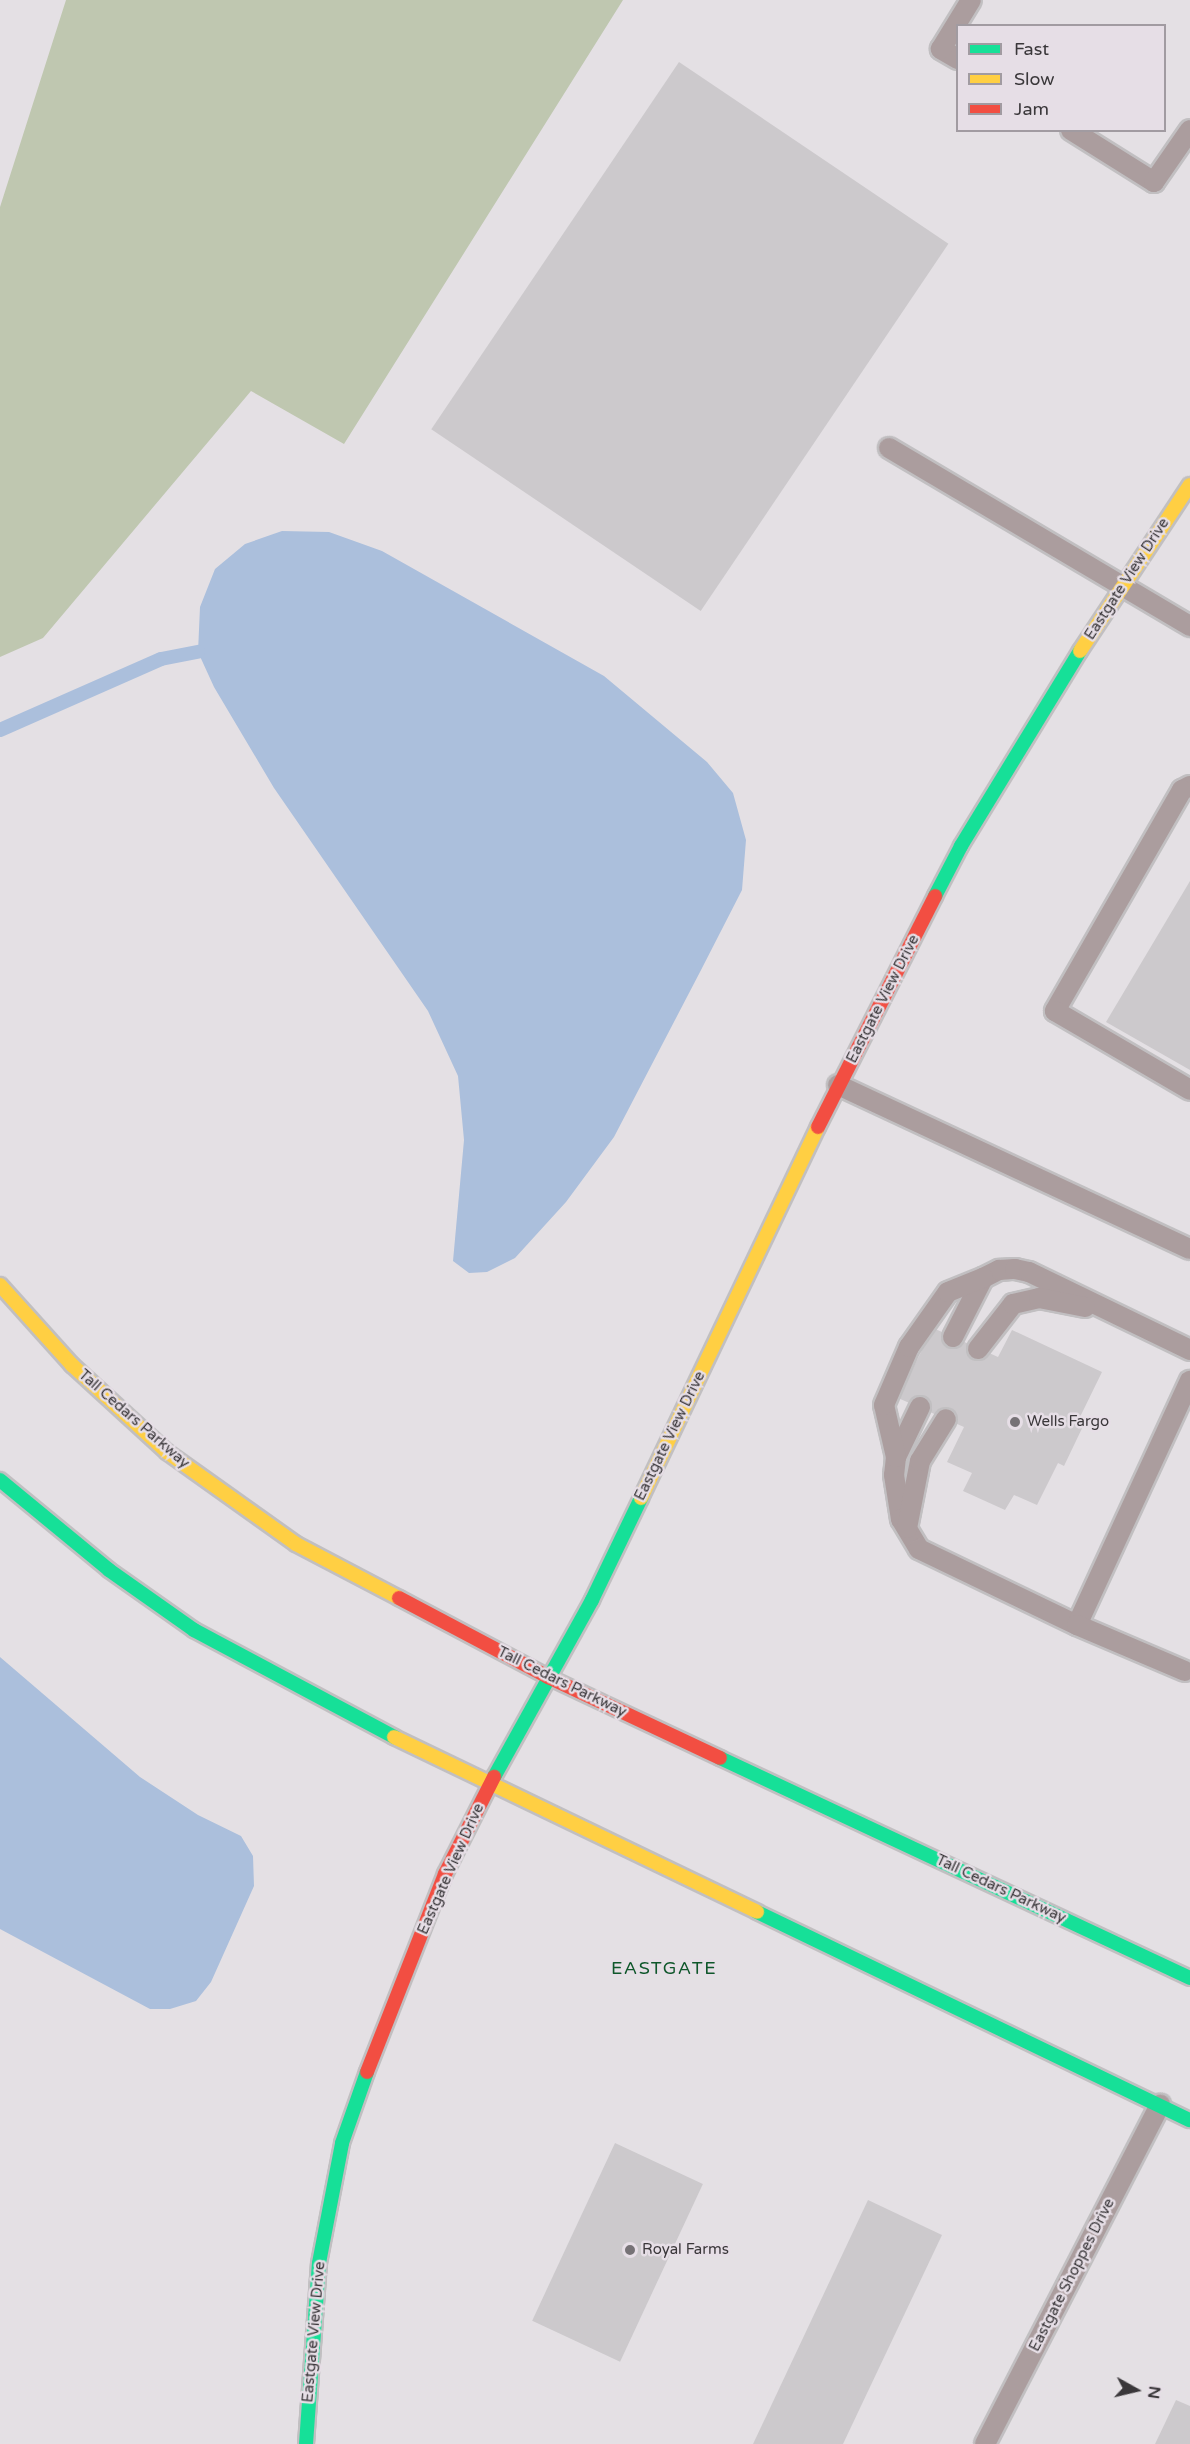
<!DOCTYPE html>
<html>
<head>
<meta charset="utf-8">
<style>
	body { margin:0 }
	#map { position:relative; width:1190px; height:2444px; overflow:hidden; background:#e4e0e4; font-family:"Varela Round",sans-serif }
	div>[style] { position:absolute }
	.forest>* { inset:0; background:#bfc7b0 }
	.water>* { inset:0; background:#abbfdc }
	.stream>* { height:14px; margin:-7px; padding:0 7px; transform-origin:7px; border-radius:7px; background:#abbfdc }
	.building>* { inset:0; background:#ccc9cc; transform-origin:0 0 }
	.roads { filter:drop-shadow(2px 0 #c1bfc1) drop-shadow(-2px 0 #c1bfc1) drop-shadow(0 2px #c1bfc1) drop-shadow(0 -2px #c1bfc1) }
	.lane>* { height:20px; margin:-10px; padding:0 10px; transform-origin:10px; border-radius:10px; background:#ab9d9e }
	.fast>* { height:14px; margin:-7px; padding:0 7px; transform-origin:7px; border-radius:7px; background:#16e098 }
	.slow>* { height:14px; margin:-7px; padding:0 7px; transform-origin:7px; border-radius:7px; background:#ffcf43 }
	.jam>* { height:14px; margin:-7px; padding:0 7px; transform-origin:7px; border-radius:7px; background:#f24e42 }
	.dots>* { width:16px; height:16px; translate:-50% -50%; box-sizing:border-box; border:3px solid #e6dee6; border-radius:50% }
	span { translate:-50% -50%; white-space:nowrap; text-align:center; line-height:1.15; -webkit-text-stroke:5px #e6dee6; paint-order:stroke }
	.street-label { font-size:15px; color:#3a373a }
	.poi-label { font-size:15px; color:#3a373a }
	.left { translate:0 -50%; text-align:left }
	.quarter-label { font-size:18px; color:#0f572b; letter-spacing:1.5px }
	.legend { position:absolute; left:956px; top:24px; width:210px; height:108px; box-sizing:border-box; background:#e6dee6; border:2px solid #a19ba1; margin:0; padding:8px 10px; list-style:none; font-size:18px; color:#3a373a }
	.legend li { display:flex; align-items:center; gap:12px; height:30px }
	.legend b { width:30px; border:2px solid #a19ba1 }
	.north { position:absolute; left:1106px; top:2360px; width:60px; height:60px; -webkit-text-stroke:4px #e6dee6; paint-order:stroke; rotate:98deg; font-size:16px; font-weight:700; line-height:24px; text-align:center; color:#3a373a }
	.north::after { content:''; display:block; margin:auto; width:21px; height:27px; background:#3a373a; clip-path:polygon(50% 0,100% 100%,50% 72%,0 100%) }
</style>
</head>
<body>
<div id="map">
	<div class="forest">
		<i style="clip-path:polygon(66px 0,623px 0,344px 444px,251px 391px,43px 638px,0 657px,0 207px)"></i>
	</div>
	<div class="water">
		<i style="clip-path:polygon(282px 531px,329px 532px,382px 551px,604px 676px,707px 762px,733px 793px,746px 840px,742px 890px,700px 972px,614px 1137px,566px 1202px,515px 1258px,487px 1272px,469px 1273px,453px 1261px,464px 1140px,458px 1076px,428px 1011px,274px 788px,214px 687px,198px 652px,200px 607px,215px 569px,245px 544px)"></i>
		<i style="clip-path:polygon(0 1657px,140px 1777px,198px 1815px,241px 1836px,253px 1856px,254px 1886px,211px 1982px,196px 2001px,170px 2009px,150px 2009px,0 1929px)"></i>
	</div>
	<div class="stream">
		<i style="left:0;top:730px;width:176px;rotate:-23.8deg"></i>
		<i style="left:161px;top:659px;width:38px;rotate:-11deg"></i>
	</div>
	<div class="building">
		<i style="left:679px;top:62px;width:325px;height:443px;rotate:34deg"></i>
		<i style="clip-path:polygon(1190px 881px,1190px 1070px,1106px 1022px)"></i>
		<i style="clip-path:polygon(933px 1328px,998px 1357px,1012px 1330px,1102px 1372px,1080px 1417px,1086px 1420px,1064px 1466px,1058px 1463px,1037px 1505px,1014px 1495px,1005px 1510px,963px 1491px,972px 1473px,947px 1462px,964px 1427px,898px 1398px)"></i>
		<i style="left:615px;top:2143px;width:97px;height:196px;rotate:25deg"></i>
		<i style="clip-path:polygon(868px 2200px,942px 2235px,843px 2444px,753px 2444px)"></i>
		<i style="clip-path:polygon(1176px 2400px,1190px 2406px,1190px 2444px,1155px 2444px)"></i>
	</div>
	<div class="roads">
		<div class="lane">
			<i style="left:958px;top:59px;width:20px;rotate:-150deg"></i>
			<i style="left:941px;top:49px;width:57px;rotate:-58.5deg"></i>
			<i style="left:1071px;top:130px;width:98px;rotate:32.1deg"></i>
			<i style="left:1154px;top:182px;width:63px;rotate:-55.3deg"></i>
			<i style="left:889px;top:448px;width:350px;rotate:30.6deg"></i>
			<i style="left:1190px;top:786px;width:9px;rotate:153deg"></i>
			<i style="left:1182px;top:790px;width:255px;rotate:119.9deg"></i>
			<i style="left:1055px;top:1011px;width:156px;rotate:30.3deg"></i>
			<i style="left:838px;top:1085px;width:388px;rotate:25deg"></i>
			<i style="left:953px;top:1337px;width:66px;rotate:-63deg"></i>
			<i style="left:983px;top:1278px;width:18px;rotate:-27deg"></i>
			<i style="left:999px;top:1270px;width:16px;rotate:-4deg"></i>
			<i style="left:1015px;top:1269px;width:14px;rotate:12deg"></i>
			<i style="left:1029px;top:1272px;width:179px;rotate:25.8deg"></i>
			<i style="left:978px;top:1349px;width:57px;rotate:-52.1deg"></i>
			<i style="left:1013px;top:1304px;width:27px;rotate:-13deg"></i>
			<i style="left:1039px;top:1298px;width:47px;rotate:11.1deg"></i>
			<i style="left:920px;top:1407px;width:55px;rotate:115.6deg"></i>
			<i style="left:896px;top:1457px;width:18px;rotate:96deg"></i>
			<i style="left:894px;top:1475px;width:45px;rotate:81deg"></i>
			<i style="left:901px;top:1519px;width:35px;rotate:59deg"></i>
			<i style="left:919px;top:1549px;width:175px;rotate:25.7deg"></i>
			<i style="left:1077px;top:1625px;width:269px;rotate:-65.2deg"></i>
			<i style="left:896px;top:1457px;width:53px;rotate:-103deg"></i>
			<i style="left:884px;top:1405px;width:63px;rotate:-66.7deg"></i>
			<i style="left:909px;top:1347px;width:67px;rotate:-54.7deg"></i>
			<i style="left:948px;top:1292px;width:38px;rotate:-22deg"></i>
			<i style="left:907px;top:1528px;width:68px;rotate:-79deg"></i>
			<i style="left:920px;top:1461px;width:49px;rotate:-58.2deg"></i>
			<i style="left:1077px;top:1625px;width:117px;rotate:23.1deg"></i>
			<i style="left:985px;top:2444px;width:382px;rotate:-62.7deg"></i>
		</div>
		<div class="fast">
			<i style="left:935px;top:896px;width:56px;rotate:-62.5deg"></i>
			<i style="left:961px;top:846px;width:228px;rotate:-58.6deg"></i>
			<i style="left:0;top:1480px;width:141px;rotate:39.5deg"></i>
			<i style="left:109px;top:1570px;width:104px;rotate:35.2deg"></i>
			<i style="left:194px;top:1630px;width:227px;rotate:28.1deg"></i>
			<i style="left:720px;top:1758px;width:519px;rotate:25.08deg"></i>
			<i style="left:494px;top:1777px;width:202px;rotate:-61deg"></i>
			<i style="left:592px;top:1600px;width:113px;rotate:-64.3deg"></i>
			<i style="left:757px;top:1912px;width:480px;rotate:25.7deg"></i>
			<i style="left:306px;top:2444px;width:181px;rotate:-85.9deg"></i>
			<i style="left:319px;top:2263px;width:122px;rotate:-79.1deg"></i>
			<i style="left:342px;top:2143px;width:75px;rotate:-70.6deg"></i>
		</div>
		<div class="slow">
			<i style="left:1080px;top:651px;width:199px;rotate:-56.5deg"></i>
			<i style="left:0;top:1285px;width:108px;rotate:48deg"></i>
			<i style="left:72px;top:1365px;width:129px;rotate:42.5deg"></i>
			<i style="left:167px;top:1452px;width:158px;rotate:35.5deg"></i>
			<i style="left:296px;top:1544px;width:116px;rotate:27.7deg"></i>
			<i style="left:641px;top:1498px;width:411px;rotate:-64.5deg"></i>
			<i style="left:394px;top:1737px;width:403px;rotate:25.7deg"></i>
		</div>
		<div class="jam">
			<i style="left:818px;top:1127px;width:259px;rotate:-63.1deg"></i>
			<i style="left:399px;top:1598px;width:169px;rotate:27.9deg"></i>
			<i style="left:548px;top:1677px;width:190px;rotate:25.2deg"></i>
			<i style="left:367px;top:2072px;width:213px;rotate:-68.5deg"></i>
			<i style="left:445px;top:1874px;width:109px;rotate:-63.2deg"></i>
		</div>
	</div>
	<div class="dots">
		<i style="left:1015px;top:1422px;background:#767276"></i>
		<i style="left:630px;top:2250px;background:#767276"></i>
	</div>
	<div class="street-label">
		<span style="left:1127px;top:579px;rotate:-57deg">Eastgate View Drive</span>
		<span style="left:883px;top:999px;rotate:-63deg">Eastgate View Drive</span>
		<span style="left:134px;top:1419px;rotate:41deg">Tall Cedars Parkway</span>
		<span style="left:670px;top:1436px;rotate:-64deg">Eastgate View Drive</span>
		<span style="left:562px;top:1682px;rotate:26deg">Tall Cedars Parkway</span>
		<span style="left:451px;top:1869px;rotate:-66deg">Eastgate View Drive</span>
		<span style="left:1001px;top:1889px;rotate:25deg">Tall Cedars Parkway</span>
		<span style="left:1072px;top:2275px;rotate:-63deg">Eastgate Shoppes Drive</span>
		<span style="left:314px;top:2332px;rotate:-85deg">Eastgate View Drive</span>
	</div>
	<div class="poi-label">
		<span class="left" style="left:1027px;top:1422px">Wells Fargo</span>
		<span class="left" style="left:642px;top:2250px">Royal Farms</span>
	</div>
	<div class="quarter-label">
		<span style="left:664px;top:1968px">EASTGATE</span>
	</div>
	<ul class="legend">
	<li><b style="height:8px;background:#16e098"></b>Fast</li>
	<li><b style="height:8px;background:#ffcf43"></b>Slow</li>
	<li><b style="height:8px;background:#f24e42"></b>Jam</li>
	</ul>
	<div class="north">N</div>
</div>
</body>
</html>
